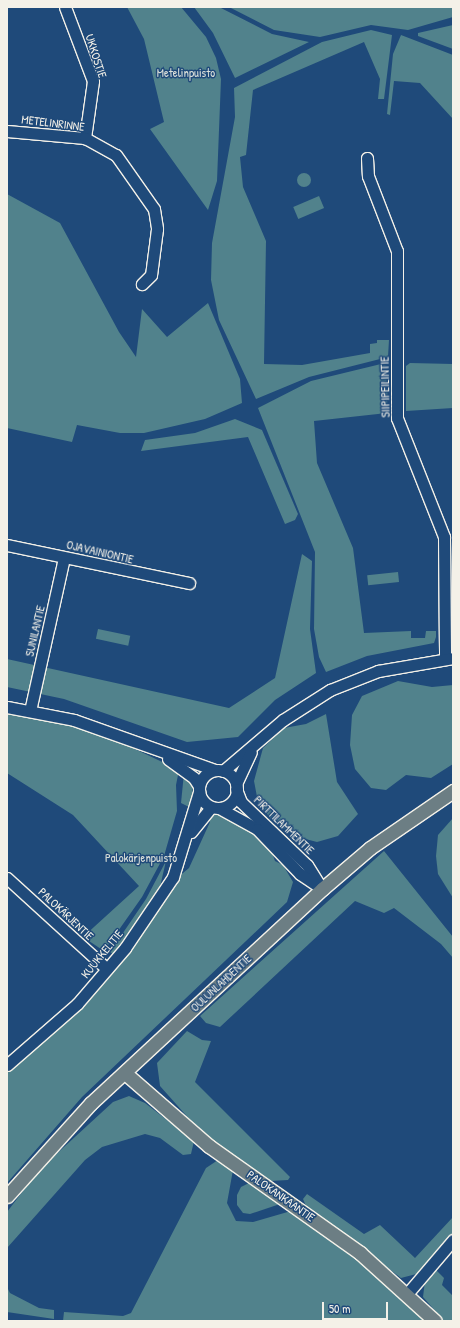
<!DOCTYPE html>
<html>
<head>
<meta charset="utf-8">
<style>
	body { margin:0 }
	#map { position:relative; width:460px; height:1328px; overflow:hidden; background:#1f4a7a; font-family:"Patrick Hand",sans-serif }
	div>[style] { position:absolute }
	.green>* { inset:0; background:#51828c; transform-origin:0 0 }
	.round { border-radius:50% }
	.roads { filter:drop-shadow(1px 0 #f4f1e8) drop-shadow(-1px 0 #f4f1e8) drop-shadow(0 1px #f4f1e8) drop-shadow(0 -1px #f4f1e8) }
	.minor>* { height:11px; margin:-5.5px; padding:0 5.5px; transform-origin:5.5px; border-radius:5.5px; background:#1f4a7a }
	.minor>.ring { margin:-5.5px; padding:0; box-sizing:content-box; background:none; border:11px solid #1f4a7a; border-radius:50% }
	.major>* { height:13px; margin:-6.5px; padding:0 6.5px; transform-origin:6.5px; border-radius:6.5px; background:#6c7e84 }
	span { translate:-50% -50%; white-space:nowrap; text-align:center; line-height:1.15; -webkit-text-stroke:3px #1f4a7a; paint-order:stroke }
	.street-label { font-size:12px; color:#f4f1e8 }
	.park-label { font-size:12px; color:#dce0da }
	.frame { position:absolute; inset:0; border:8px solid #f4f1e8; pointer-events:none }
	.scale { position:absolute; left:322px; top:1302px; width:66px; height:18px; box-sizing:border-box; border:2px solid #f4f1e8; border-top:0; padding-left:5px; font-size:12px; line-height:14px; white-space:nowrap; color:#f4f1e8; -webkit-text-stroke:3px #1f4a7a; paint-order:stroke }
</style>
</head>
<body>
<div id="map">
	<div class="green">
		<i style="clip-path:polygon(127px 7px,181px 7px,206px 37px,216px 58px,221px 79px,217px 181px,208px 210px,150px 129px,164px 122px,144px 39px)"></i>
		<i style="clip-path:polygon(194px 7px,219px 7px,272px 34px,309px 42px,235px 78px,213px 33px)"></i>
		<i style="clip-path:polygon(229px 7px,453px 7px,453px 17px,408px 30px,371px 25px,320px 37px,274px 30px)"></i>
		<i style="clip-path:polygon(453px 25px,453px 49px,418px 36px,418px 33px)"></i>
		<i style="clip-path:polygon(371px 30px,392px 35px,384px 99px,378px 99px,380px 79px,364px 42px,253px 90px,246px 155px,240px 157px,243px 187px,266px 241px,264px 364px,302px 365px,370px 353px,370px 344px,377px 343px,377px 340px,389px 340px,388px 357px,309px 377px,256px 399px,219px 320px,211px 280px,212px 243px,235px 117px,234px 88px,322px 42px)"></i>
		<i style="clip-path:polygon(401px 35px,453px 55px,453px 119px,420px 83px,394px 81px,390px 115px,387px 114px,393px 54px)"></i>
		<i class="round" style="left:297px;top:173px;width:14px;height:14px"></i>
		<i style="clip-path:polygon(7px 194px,60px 223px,119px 332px,136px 357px,142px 309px,167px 337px,208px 303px,240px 379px,242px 403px,205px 419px,144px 433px,120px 433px,77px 425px,72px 442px,7px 428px)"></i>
		<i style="left:319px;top:196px;width:13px;height:28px;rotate:67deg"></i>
		<i style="clip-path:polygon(410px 363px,453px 364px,453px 408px,406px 411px,406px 366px)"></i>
		<i style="clip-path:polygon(381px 364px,388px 366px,387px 413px,314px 421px,317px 463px,353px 548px,364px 633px,411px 631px,411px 638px,425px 638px,426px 631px,436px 631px,436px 637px,434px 643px,367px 656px,326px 672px,319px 657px,314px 629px,315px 552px,258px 408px,311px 381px)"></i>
		<i style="clip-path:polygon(235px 419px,262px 430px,298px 514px,295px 520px,285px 524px,248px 437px,141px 451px,145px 440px,195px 433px)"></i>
		<i style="clip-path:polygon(302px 554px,312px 561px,310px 629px,316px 673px,275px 700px,238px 737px,187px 742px,64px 699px,7px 687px,7px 659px,229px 708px,275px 678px)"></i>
		<i style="left:398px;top:572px;width:10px;height:31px;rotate:84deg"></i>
		<i style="left:98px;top:629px;width:33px;height:10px;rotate:12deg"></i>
		<i style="clip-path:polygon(398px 681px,432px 687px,453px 685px,453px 764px,431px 778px,406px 775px,386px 790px,371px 788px,355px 769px,350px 745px,352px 715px,362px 696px)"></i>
		<i style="clip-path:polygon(7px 714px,73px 726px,114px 739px,179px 770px,176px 785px,177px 811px,164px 856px,142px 897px,104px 951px,83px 937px,139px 886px,73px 815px,7px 773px)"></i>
		<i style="clip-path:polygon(326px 714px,337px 782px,358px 814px,338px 836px,317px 842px,294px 836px,271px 819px,258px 802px,254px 781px,263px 748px,284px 728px,306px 724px)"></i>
		<i style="clip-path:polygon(184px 773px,193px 786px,191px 808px,181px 803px)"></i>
		<i style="clip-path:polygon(218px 813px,247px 827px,271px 850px,275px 861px,283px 865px,293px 882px,287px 902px,82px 1097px,7px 1183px,7px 1072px,79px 1009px,111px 974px,177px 878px,189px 868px,210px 822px,206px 816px)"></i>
		<i style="clip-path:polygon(453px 818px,453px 898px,438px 874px,436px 856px,438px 835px)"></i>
		<i style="clip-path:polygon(384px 851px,453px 937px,453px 958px,441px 944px,394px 908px,384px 913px,355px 901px,220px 1027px,206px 1023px,200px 1016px)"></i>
		<i style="clip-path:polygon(166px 861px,159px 891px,113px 954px,110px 952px,146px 899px)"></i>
		<i style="clip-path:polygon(187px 1031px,202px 1040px,211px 1041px,195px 1082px,290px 1177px,288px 1180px,270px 1181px,200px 1131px,160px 1086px,157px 1063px)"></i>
		<i style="clip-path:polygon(129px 1096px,145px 1103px,194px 1141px,191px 1154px,183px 1155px,160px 1138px,145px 1134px,102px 1147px,85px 1160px,7px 1248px,7px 1212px,39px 1170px,113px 1102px)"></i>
		<i style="clip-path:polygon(218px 1160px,233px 1170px,227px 1203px,236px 1221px,253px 1222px,291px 1211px,356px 1257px,428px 1321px,63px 1321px,64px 1312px,123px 1316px,131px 1313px,206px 1168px)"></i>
		<i style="clip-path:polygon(249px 1183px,280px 1202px,280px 1204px,250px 1214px,243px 1213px,237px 1205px,237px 1195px,241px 1187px)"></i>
		<i style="clip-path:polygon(307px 1194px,364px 1234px,380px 1225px,415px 1258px,453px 1217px,453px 1234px,420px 1273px,401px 1278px,306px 1206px,303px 1199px)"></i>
		<i style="clip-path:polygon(434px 1268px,444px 1278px,442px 1285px,453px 1296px,453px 1321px,444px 1321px,423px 1297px,425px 1281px)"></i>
		<i style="clip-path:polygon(7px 1287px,10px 1293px,39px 1308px,54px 1310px,54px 1319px,7px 1312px)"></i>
	</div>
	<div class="roads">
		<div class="minor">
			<i style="left:65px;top:7px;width:79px;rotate:69.3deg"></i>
			<i style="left:93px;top:81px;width:58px;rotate:98deg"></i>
			<i style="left:7px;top:131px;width:78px;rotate:5.1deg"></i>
			<i style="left:85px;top:138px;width:35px;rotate:29deg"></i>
			<i style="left:116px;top:155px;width:66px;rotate:54.9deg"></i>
			<i style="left:154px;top:209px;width:20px;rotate:81deg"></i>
			<i style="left:157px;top:229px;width:46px;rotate:97.4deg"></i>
			<i style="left:151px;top:275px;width:13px;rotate:135deg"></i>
			<i style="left:367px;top:158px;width:18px;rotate:87deg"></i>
			<i style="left:368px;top:176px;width:80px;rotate:68.9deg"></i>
			<i style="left:397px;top:251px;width:167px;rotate:90deg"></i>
			<i style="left:397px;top:418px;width:128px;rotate:68.4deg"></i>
			<i style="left:444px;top:537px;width:122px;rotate:89.5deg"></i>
			<i style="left:7px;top:545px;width:186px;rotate:11.8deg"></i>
			<i style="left:7px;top:707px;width:68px;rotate:11deg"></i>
			<i style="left:74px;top:720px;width:150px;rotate:19.5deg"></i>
			<i style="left:30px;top:711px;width:157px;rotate:-77.5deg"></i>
			<i style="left:168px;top:759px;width:32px;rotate:36deg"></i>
			<i style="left:194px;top:778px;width:9px;rotate:58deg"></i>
			<i class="ring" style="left:199px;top:770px;width:27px;height:27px"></i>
			<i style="left:223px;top:771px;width:79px;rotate:-40.4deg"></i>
			<i style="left:283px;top:720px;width:56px;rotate:-32.6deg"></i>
			<i style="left:330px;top:690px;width:52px;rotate:-21.6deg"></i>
			<i style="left:378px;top:671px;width:76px;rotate:-9.8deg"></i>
			<i style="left:236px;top:784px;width:35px;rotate:-65deg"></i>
			<i style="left:236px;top:789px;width:14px;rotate:69deg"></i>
			<i style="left:241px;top:802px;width:91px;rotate:43.7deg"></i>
			<i style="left:307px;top:865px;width:28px;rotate:58deg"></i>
			<i style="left:219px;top:808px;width:43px;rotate:28.9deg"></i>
			<i style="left:257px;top:829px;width:62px;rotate:46.3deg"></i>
			<i style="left:300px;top:874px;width:22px;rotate:34deg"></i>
			<i style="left:191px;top:832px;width:32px;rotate:-51deg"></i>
			<i style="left:7px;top:878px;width:135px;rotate:42.3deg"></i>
			<i style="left:7px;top:1065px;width:93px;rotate:-41.1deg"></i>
			<i style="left:77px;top:1004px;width:74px;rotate:-49.4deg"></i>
			<i style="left:125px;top:948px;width:86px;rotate:-55.9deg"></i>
			<i style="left:173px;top:877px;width:89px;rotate:-73deg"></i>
			<i style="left:407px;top:1294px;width:71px;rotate:-49.6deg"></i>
		</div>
		<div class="major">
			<i style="left:125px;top:1073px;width:111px;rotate:41deg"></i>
			<i style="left:209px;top:1146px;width:185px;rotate:35.3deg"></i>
			<i style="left:360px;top:1253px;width:101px;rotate:42.2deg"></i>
			<i style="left:7px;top:1196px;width:125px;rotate:-47.9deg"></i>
			<i style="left:91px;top:1103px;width:315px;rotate:-42.8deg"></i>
			<i style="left:322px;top:889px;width:63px;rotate:-40.5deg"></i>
			<i style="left:370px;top:848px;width:101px;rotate:-34.5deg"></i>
		</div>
	</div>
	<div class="street-label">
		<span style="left:96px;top:56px;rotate:72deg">UKKOSTIE</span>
		<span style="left:53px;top:123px;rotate:7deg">METELINRINNE</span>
		<span style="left:385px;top:387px;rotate:-91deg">SIIPIPEILINTIE</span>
		<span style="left:100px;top:552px;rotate:13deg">OJAVAINIONTIE</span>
		<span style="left:35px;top:631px;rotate:-77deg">SUNILANTIE</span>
		<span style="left:284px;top:825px;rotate:44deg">PIRTTILAMMENTIE</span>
		<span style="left:66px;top:914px;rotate:43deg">PALOKÄRJENTIE</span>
		<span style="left:102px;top:954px;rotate:-51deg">KUUKKELITIE</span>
		<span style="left:221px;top:983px;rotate:-43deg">OULUNLAHDENTIE</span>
		<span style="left:281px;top:1196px;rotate:35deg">PALOKANKAANTIE</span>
	</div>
	<div class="park-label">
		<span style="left:186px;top:73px">Metelinpuisto</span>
		<span style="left:141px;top:858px">Palokärjenpuisto</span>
	</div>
	<div class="frame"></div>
	<div class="scale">50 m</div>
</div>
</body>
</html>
